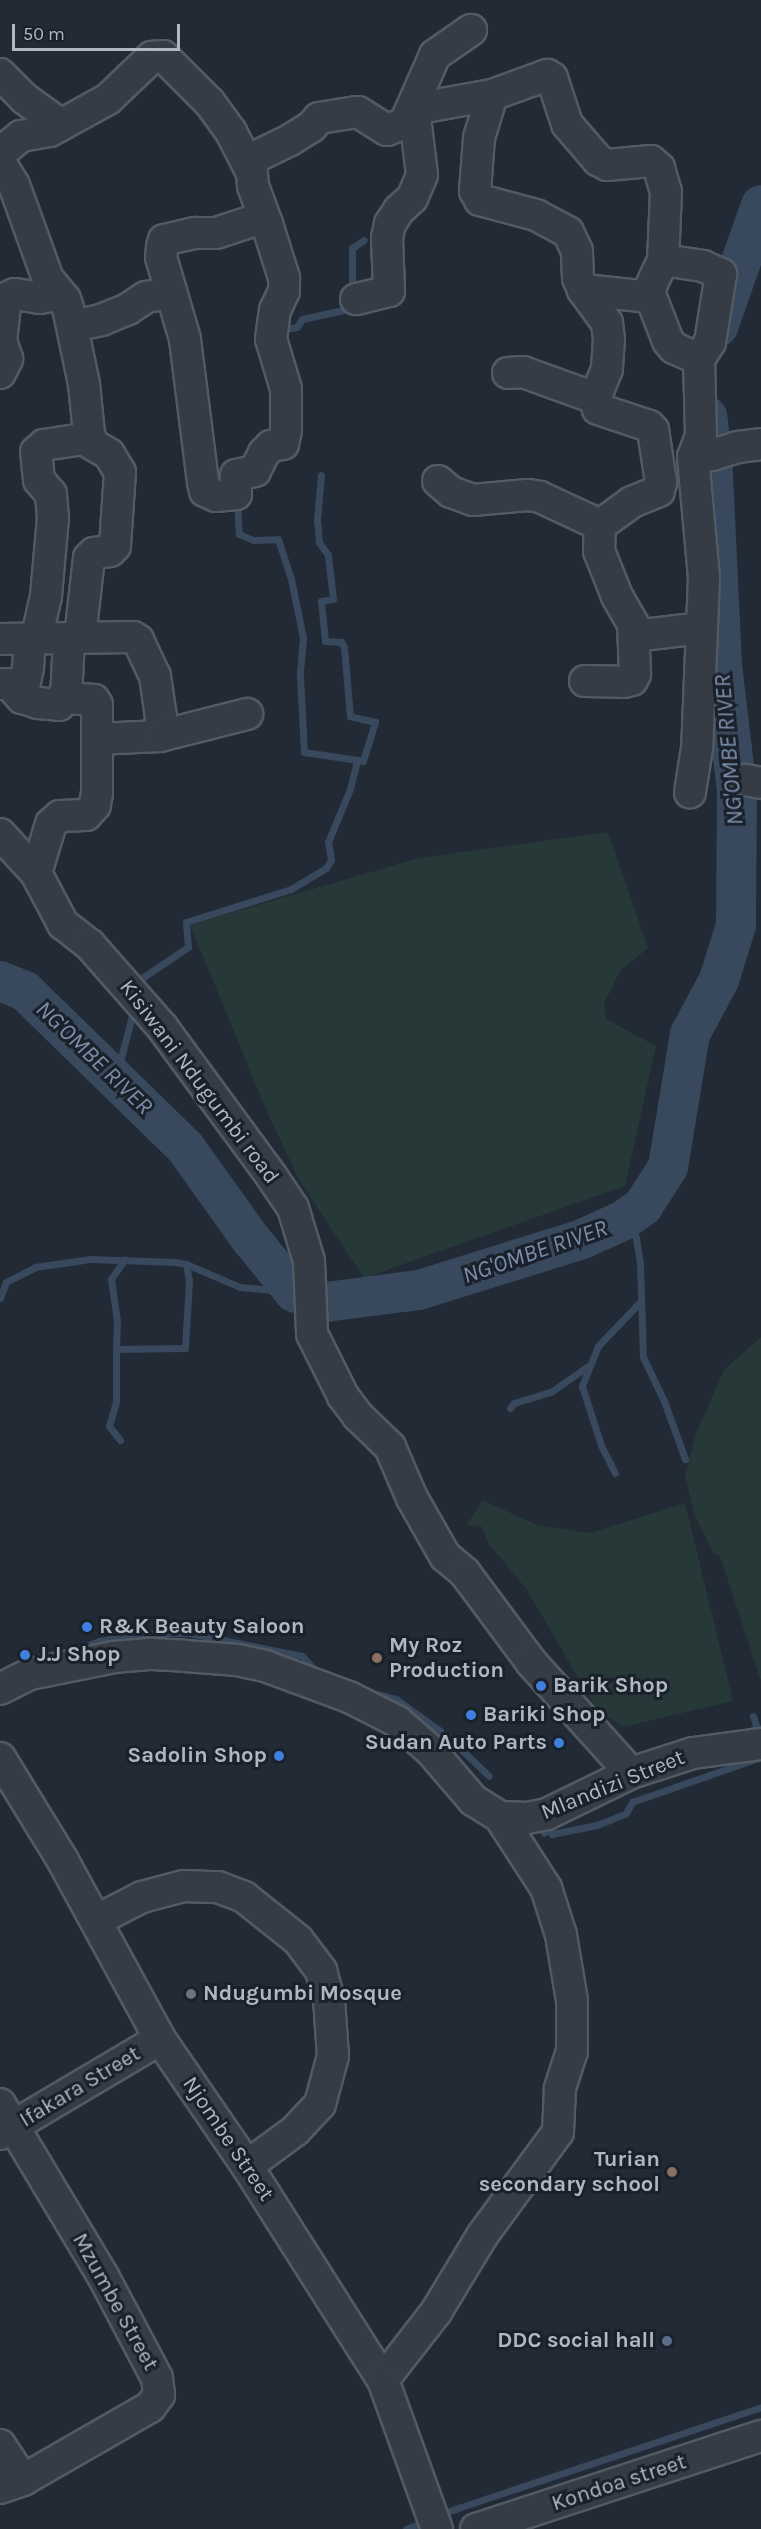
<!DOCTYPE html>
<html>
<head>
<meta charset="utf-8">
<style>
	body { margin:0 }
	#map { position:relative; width:761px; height:2529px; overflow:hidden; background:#212a35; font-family:Karla,sans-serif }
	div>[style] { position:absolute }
	.green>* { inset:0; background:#263838 }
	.stream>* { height:7px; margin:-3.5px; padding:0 3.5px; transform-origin:3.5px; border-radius:3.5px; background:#38485d }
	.river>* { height:40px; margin:-20px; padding:0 20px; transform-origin:20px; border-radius:20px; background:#38485d }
	.roads { filter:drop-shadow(2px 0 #525a63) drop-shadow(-2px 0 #525a63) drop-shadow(0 2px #525a63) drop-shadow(0 -2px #525a63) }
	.minor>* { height:30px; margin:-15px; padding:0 15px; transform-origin:15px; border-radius:15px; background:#353c46 }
	.dots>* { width:16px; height:16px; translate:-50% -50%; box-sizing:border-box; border:3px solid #1a212a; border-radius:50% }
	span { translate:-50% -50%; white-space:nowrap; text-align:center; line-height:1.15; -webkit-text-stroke:6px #1a212a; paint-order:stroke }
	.street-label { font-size:22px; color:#afb7c2 }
	.poi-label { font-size:22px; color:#afb7c2; font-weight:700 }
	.left { translate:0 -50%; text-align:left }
	.right { translate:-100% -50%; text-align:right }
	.water-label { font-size:24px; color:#798ea9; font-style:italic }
	.scale { position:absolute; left:12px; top:24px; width:168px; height:27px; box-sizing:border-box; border:3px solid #afb7c2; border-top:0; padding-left:8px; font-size:18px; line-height:21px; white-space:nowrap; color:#afb7c2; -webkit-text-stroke:4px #1a212a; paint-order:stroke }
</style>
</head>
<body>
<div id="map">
	<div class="green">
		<i style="clip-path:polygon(608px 832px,648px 948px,620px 971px,604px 1004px,606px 1019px,656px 1046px,625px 1186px,364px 1278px,299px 1180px,268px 1114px,190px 925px,419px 858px)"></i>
		<i style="clip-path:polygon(761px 1337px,761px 1681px,720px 1556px,713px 1552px,695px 1516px,685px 1476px,696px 1434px,724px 1370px)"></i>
		<i style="clip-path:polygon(482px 1500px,537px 1525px,590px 1533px,685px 1503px,733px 1701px,623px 1727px,597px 1710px,527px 1590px,489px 1544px,481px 1526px,467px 1525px)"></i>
	</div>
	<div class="stream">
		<i style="left:352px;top:294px;width:46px;rotate:-90deg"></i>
		<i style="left:352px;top:248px;width:14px;rotate:-34deg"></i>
		<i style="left:281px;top:333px;width:5px;rotate:-53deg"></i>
		<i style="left:284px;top:329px;width:13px;rotate:-9deg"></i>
		<i style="left:297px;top:327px;width:9px;rotate:-58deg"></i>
		<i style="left:302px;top:319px;width:52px;rotate:-12.2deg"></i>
		<i style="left:237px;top:500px;width:34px;rotate:87deg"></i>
		<i style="left:239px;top:534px;width:15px;rotate:23deg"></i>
		<i style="left:253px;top:540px;width:25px;rotate:-2deg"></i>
		<i style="left:278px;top:539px;width:42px;rotate:72deg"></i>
		<i style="left:291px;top:579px;width:60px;rotate:78.5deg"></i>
		<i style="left:303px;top:638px;width:38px;rotate:95deg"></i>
		<i style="left:300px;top:676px;width:76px;rotate:87deg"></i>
		<i style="left:304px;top:752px;width:54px;rotate:8.6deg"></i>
		<i style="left:139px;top:988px;width:10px;rotate:-73deg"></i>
		<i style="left:142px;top:978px;width:55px;rotate:-34deg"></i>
		<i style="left:188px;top:947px;width:25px;rotate:-95deg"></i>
		<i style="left:186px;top:922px;width:110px;rotate:-17.4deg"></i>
		<i style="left:291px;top:889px;width:41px;rotate:-31deg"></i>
		<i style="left:326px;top:868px;width:9px;rotate:-58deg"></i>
		<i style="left:331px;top:860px;width:18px;rotate:-99deg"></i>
		<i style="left:328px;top:842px;width:57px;rotate:-67.5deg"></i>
		<i style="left:350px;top:789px;width:30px;rotate:-76deg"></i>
		<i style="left:357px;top:760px;width:6px;rotate:9deg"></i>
		<i style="left:363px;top:761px;width:41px;rotate:-72.9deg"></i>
		<i style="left:375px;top:722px;width:26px;rotate:-167deg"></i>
		<i style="left:350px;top:716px;width:69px;rotate:-95deg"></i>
		<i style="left:344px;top:647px;width:6px;rotate:-121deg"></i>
		<i style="left:341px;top:642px;width:16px;rotate:-176deg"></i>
		<i style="left:325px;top:641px;width:40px;rotate:-95.7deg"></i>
		<i style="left:321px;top:601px;width:12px;rotate:-9deg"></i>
		<i style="left:333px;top:599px;width:44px;rotate:-96.5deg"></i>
		<i style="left:328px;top:555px;width:16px;rotate:-125deg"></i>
		<i style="left:319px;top:542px;width:22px;rotate:-95deg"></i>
		<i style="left:317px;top:520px;width:45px;rotate:-84.9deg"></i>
		<i style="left:116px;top:1077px;width:71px;rotate:-75.4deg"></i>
		<i style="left:624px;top:1220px;width:9px;rotate:36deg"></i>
		<i style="left:631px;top:1225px;width:14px;rotate:69deg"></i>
		<i style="left:636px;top:1238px;width:25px;rotate:81deg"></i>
		<i style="left:640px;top:1263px;width:94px;rotate:88.2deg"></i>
		<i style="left:643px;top:1357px;width:49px;rotate:64.5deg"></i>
		<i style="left:664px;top:1401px;width:62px;rotate:70.1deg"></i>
		<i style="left:0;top:1298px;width:17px;rotate:-69deg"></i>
		<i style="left:6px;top:1282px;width:33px;rotate:-27deg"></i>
		<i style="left:35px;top:1267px;width:56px;rotate:-8.3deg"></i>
		<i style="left:90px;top:1259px;width:85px;rotate:2deg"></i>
		<i style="left:175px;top:1262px;width:11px;rotate:10deg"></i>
		<i style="left:186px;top:1264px;width:59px;rotate:23.1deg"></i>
		<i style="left:240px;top:1287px;width:54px;rotate:5.3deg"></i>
		<i style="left:116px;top:1349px;width:28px;rotate:-88deg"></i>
		<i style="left:117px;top:1321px;width:42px;rotate:-98.1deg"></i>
		<i style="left:111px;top:1279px;width:24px;rotate:-55deg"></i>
		<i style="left:510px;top:1408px;width:6px;rotate:-51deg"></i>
		<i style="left:514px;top:1403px;width:39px;rotate:-17deg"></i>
		<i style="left:551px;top:1392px;width:45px;rotate:-35.1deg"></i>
		<i style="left:120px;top:1440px;width:18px;rotate:-128deg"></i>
		<i style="left:109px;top:1426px;width:25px;rotate:-74deg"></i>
		<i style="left:116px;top:1402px;width:53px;rotate:-90deg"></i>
		<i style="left:116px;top:1349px;width:69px;rotate:-0.8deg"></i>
		<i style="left:185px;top:1348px;width:68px;rotate:-86.6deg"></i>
		<i style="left:189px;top:1280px;width:16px;rotate:-101deg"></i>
		<i style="left:615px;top:1473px;width:31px;rotate:-117deg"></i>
		<i style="left:601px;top:1445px;width:62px;rotate:-107.9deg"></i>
		<i style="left:582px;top:1386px;width:43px;rotate:-68.2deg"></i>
		<i style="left:598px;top:1346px;width:61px;rotate:-46.3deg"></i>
		<i style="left:64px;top:1654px;width:37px;rotate:-20deg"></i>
		<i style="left:99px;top:1641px;width:43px;rotate:-9.5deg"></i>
		<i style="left:141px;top:1634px;width:47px;rotate:-1.2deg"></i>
		<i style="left:188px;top:1633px;width:116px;rotate:11.4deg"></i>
		<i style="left:302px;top:1656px;width:24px;rotate:48deg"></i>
		<i style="left:368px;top:1692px;width:29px;rotate:14deg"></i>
		<i style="left:396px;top:1699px;width:62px;rotate:35.8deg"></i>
		<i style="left:446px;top:1735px;width:59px;rotate:43.6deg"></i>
		<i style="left:753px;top:1716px;width:17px;rotate:73deg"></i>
		<i style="left:744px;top:1733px;width:15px;rotate:-20deg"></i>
		<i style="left:548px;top:1830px;width:6px;rotate:45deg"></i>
		<i style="left:552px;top:1834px;width:46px;rotate:-11.3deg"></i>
		<i style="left:597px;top:1825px;width:31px;rotate:-22deg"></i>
		<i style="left:626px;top:1813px;width:13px;rotate:-61deg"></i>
		<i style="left:632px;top:1802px;width:133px;rotate:-19.2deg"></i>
		<i style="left:544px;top:1833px;width:15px;rotate:-37deg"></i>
		<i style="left:464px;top:2506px;width:313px;rotate:-18.4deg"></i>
		<i style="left:439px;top:2515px;width:23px;rotate:-20deg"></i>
		<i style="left:406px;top:2529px;width:22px;rotate:-22deg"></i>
	</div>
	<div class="river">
		<i style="left:718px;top:327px;width:129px;rotate:-70.6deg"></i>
		<i style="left:0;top:981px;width:27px;rotate:22deg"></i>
		<i style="left:25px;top:991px;width:223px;rotate:44.3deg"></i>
		<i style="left:185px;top:1147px;width:112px;rotate:54.5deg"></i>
		<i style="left:250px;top:1238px;width:70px;rotate:50.8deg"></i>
		<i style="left:294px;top:1292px;width:34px;rotate:17deg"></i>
		<i style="left:326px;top:1302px;width:94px;rotate:-7.4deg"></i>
		<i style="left:419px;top:1290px;width:169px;rotate:-17.3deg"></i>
		<i style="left:580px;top:1240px;width:48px;rotate:-24.4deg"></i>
		<i style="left:624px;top:1220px;width:24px;rotate:-36deg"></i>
		<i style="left:643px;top:1206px;width:46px;rotate:-57.3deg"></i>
		<i style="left:668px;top:1167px;width:135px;rotate:-80.6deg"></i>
		<i style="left:690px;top:1034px;width:61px;rotate:-61.8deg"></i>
		<i style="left:719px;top:980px;width:58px;rotate:-72.8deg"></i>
		<i style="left:736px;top:925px;width:134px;rotate:-89.6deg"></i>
		<i style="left:737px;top:791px;width:127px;rotate:-96.8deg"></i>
		<i style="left:722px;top:665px;width:210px;rotate:-92.7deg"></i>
		<i style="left:712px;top:455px;width:39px;rotate:-97deg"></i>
	</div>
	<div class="roads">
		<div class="minor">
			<i style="left:0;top:74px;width:35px;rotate:45deg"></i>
			<i style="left:25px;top:99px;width:44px;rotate:35.8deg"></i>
			<i style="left:61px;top:125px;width:54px;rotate:-29deg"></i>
			<i style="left:108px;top:99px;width:61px;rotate:-43.7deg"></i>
			<i style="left:152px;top:57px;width:11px;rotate:-5deg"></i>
			<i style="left:163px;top:56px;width:66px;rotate:45deg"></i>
			<i style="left:210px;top:103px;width:36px;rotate:54deg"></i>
			<i style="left:231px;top:132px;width:46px;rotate:62.9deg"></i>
			<i style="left:252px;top:173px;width:13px;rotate:86deg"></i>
			<i style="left:253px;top:186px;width:40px;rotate:69.8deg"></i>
			<i style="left:492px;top:95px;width:45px;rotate:106.8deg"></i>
			<i style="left:479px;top:138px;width:53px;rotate:94.3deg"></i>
			<i style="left:475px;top:191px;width:10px;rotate:61deg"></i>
			<i style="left:480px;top:200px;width:58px;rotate:15deg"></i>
			<i style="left:536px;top:215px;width:36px;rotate:28deg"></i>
			<i style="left:568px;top:232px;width:21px;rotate:65deg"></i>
			<i style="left:577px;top:251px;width:27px;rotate:88deg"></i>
			<i style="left:578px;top:278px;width:13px;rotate:67deg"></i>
			<i style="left:583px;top:290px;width:68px;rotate:5.9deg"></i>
			<i style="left:651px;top:297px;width:47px;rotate:68.9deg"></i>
			<i style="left:668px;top:341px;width:9px;rotate:49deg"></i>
			<i style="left:674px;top:348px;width:27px;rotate:24deg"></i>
			<i style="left:414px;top:109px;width:79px;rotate:-10.2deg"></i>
			<i style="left:492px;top:95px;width:59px;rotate:-20deg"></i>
			<i style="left:547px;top:75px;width:6px;rotate:31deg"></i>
			<i style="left:552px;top:78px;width:48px;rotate:71.9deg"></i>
			<i style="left:567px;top:124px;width:48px;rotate:49.3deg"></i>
			<i style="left:598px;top:160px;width:10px;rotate:29deg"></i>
			<i style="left:607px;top:165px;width:44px;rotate:-5.2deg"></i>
			<i style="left:651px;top:161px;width:11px;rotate:41deg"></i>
			<i style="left:659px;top:168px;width:25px;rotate:74deg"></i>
			<i style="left:666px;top:192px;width:68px;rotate:92.5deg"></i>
			<i style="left:405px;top:123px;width:74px;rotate:-66.2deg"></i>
			<i style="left:435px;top:55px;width:44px;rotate:-34.8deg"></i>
			<i style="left:0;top:153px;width:27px;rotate:-39deg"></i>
			<i style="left:21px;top:136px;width:29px;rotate:-10deg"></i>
			<i style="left:50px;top:131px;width:13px;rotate:-29deg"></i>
			<i style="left:247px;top:161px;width:48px;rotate:-26deg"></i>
			<i style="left:290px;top:140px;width:25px;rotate:-32deg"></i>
			<i style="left:311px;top:127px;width:12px;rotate:-48deg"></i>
			<i style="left:319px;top:118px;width:39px;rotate:-9deg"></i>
			<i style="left:358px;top:112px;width:34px;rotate:32deg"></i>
			<i style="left:387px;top:130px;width:19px;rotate:-21deg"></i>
			<i style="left:405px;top:123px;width:17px;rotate:-57deg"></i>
			<i style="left:414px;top:109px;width:66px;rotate:83.1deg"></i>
			<i style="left:422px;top:175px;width:25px;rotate:113deg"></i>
			<i style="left:412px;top:198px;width:18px;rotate:137deg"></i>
			<i style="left:399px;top:210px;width:17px;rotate:123deg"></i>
			<i style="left:390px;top:224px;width:14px;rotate:102deg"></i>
			<i style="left:387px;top:238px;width:53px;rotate:87.8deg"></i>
			<i style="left:389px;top:291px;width:34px;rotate:166deg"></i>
			<i style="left:0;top:162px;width:27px;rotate:59deg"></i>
			<i style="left:14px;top:185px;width:100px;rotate:70.1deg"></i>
			<i style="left:48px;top:279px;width:26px;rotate:50deg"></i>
			<i style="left:65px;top:299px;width:9px;rotate:72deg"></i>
			<i style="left:68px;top:308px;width:78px;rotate:78.1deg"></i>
			<i style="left:84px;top:384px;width:59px;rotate:84.2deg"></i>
			<i style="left:90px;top:443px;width:22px;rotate:30deg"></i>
			<i style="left:109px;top:454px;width:21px;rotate:59deg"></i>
			<i style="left:120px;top:472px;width:74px;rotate:93.9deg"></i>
			<i style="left:115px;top:546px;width:7px;rotate:135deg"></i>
			<i style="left:110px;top:551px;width:16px;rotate:173deg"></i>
			<i style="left:94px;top:553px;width:7px;rotate:135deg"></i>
			<i style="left:89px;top:558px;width:80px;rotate:96.5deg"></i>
			<i style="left:256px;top:220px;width:7px"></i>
			<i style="left:263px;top:220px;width:6px;rotate:45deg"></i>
			<i style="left:267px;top:224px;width:57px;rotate:72.5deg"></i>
			<i style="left:284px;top:278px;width:13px;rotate:90deg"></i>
			<i style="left:284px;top:291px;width:21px;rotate:115deg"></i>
			<i style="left:275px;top:310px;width:29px;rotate:98deg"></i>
			<i style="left:271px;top:339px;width:52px;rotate:73.3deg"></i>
			<i style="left:286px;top:389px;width:41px;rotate:90deg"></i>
			<i style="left:286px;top:430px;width:14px;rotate:102deg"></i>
			<i style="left:283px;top:444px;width:12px;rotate:171deg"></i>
			<i style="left:271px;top:446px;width:10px;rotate:135deg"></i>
			<i style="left:264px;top:453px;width:20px;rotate:117deg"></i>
			<i style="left:255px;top:471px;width:19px;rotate:168deg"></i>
			<i style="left:236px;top:475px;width:19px;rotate:90deg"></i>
			<i style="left:236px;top:494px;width:20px;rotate:174deg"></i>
			<i style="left:216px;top:496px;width:12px;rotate:-156deg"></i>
			<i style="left:205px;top:491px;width:9px;rotate:-103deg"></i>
			<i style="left:203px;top:482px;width:144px;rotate:-97.2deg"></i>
			<i style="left:185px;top:339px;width:85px;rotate:-106.3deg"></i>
			<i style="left:161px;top:257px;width:10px;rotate:-84deg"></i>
			<i style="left:162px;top:247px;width:7px;rotate:-74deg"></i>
			<i style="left:164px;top:240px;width:32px;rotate:-13deg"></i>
			<i style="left:195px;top:233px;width:21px"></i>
			<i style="left:216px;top:233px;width:42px;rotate:-18deg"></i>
			<i style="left:583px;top:290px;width:41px;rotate:54deg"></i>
			<i style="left:607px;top:323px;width:16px;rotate:83deg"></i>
			<i style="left:609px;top:339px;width:30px;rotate:94deg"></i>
			<i style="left:607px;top:369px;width:31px;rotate:112deg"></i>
			<i style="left:651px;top:297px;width:9px;rotate:-96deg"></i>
			<i style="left:650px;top:288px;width:31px;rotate:-65deg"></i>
			<i style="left:663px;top:260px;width:40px;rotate:8.5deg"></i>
			<i style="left:703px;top:266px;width:20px;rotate:24deg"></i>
			<i style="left:721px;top:274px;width:69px;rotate:99.2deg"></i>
			<i style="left:710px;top:342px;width:20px;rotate:123deg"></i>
			<i style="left:699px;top:359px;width:77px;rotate:88.5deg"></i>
			<i style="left:701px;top:436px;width:22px;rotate:111deg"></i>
			<i style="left:693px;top:457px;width:121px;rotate:84.8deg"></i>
			<i style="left:704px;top:577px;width:171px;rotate:92.3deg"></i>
			<i style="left:697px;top:748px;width:45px;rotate:99deg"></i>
			<i style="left:73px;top:326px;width:29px;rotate:-12deg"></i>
			<i style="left:101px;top:320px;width:29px;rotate:-22deg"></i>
			<i style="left:128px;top:309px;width:22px;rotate:-34deg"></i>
			<i style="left:146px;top:297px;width:26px;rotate:-9deg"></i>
			<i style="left:0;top:373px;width:16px;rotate:-63deg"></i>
			<i style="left:7px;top:359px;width:19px;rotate:-108deg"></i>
			<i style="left:1px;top:341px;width:43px;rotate:-83.4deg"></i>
			<i style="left:6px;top:298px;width:10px;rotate:-24deg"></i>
			<i style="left:15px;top:294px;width:25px;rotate:9deg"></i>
			<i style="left:40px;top:298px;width:20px;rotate:-11deg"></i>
			<i style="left:508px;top:373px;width:15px;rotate:-4deg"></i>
			<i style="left:523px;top:372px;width:77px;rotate:19.9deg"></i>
			<i style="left:595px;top:398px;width:11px;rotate:75deg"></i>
			<i style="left:598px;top:409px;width:54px;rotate:18.4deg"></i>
			<i style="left:649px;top:426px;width:6px;rotate:45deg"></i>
			<i style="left:653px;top:430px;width:53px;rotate:81.3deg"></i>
			<i style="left:661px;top:482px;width:9px;rotate:103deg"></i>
			<i style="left:659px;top:491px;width:29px;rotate:158deg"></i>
			<i style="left:632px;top:502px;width:39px;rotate:144deg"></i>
			<i style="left:693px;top:457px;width:19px;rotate:-6deg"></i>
			<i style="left:712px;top:455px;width:27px;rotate:-17deg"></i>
			<i style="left:738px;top:447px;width:23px;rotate:-7deg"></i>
			<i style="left:438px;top:481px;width:17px;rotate:40deg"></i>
			<i style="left:451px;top:492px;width:23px;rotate:20deg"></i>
			<i style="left:473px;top:500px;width:55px;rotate:-5.2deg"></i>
			<i style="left:528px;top:495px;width:12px;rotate:9deg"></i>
			<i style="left:540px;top:497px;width:66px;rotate:25deg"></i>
			<i style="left:37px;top:636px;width:41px;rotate:-77.3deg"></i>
			<i style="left:46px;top:596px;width:78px;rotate:-84.9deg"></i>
			<i style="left:53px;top:518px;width:24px;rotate:-95deg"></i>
			<i style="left:51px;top:494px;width:18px;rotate:-131deg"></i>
			<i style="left:39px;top:480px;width:28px;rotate:-96deg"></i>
			<i style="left:36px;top:452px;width:11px;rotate:-41deg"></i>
			<i style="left:44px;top:445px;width:47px;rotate:-8.7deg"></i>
			<i style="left:634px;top:636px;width:67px;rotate:-6.8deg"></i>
			<i style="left:0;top:639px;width:133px;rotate:-0.9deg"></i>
			<i style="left:133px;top:637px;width:6px;rotate:31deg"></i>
			<i style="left:138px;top:640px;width:40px;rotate:65deg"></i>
			<i style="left:155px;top:676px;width:41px;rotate:81.7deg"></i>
			<i style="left:161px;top:717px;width:19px;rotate:93deg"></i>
			<i style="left:585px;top:681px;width:39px;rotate:1deg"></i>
			<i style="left:624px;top:682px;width:8px;rotate:-14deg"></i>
			<i style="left:632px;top:680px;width:7px;rotate:-63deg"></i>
			<i style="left:635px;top:674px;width:50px;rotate:-92.3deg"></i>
			<i style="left:633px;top:624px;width:32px;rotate:-120deg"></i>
			<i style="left:617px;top:596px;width:48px;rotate:-111.8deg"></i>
			<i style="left:599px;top:551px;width:26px;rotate:-88deg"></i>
			<i style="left:0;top:684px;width:9px"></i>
			<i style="left:9px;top:684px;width:19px;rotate:47deg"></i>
			<i style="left:22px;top:698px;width:17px;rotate:17deg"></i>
			<i style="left:38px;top:703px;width:21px;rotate:5deg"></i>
			<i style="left:59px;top:705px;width:8px;rotate:-67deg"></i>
			<i style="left:62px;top:698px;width:4px"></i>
			<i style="left:22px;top:698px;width:31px;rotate:-79deg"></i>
			<i style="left:28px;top:668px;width:31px;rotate:-86deg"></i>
			<i style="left:97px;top:739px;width:63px;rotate:-2.7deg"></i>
			<i style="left:160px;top:736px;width:90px;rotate:-14.2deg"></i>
			<i style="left:746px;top:780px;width:15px;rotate:11deg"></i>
			<i style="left:0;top:834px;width:53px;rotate:47.3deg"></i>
			<i style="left:36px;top:873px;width:58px;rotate:62.1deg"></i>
			<i style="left:63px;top:924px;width:34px;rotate:38deg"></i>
			<i style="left:90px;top:945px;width:109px;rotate:48.7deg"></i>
			<i style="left:162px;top:1027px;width:186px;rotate:53.7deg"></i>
			<i style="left:272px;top:1177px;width:37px;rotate:56deg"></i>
			<i style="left:293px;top:1208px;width:55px;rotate:73.2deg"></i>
			<i style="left:309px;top:1261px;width:73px;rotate:87.6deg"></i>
			<i style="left:312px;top:1334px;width:69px;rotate:63.4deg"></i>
			<i style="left:343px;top:1396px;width:25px;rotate:53deg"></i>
			<i style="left:358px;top:1416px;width:45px;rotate:44.1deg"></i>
			<i style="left:390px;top:1447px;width:56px;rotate:66.7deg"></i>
			<i style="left:412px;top:1498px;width:67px;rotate:60.4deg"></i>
			<i style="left:445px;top:1556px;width:26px;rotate:40deg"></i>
			<i style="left:465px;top:1573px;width:111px;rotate:53.4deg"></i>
			<i style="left:531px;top:1662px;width:149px;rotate:48deg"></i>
			<i style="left:36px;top:873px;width:51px;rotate:-73deg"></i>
			<i style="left:51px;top:824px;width:12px;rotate:-42deg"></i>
			<i style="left:60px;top:816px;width:26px;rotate:-2deg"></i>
			<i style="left:86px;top:815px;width:13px;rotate:-48deg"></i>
			<i style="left:95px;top:805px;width:12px;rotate:-81deg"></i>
			<i style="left:97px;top:793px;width:88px;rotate:-90deg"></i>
			<i style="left:97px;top:705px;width:6px;rotate:-121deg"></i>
			<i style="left:94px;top:700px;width:28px;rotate:-176deg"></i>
			<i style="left:66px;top:698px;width:60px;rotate:-87.1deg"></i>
			<i style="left:0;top:1689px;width:34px;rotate:-27deg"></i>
			<i style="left:30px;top:1674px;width:86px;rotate:-11.4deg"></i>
			<i style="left:114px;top:1657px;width:38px;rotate:-5deg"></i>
			<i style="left:152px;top:1654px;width:33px;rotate:3deg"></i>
			<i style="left:185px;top:1656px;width:52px;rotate:4.4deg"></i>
			<i style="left:237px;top:1660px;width:29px;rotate:12deg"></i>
			<i style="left:265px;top:1666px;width:90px;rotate:20.3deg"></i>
			<i style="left:349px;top:1697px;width:55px;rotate:27deg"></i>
			<i style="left:398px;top:1722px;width:44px;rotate:41.3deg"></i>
			<i style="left:431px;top:1751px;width:65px;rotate:49.4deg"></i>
			<i style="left:473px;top:1800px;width:32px;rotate:32deg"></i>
			<i style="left:500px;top:1817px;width:85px;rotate:57.1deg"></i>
			<i style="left:546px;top:1888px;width:49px;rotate:72.3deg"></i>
			<i style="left:561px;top:1935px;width:67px;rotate:80.5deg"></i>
			<i style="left:572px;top:2001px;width:50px;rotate:90deg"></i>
			<i style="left:572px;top:2051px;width:40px;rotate:108deg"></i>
			<i style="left:560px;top:2089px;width:43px;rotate:92.7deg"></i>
			<i style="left:558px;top:2132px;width:129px;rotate:126.2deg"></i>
			<i style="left:482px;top:2236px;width:89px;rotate:121.2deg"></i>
			<i style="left:436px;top:2312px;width:86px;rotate:127.9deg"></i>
			<i style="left:0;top:1758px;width:121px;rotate:58.5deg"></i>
			<i style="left:63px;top:1861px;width:203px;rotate:61.4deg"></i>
			<i style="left:160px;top:2039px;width:154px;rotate:55.6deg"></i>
			<i style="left:247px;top:2166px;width:254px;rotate:57.6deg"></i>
			<i style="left:383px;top:2380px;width:158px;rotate:70.1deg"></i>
			<i style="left:500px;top:1817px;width:27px;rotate:2deg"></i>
			<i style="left:527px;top:1818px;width:20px;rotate:-11deg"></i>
			<i style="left:547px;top:1814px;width:93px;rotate:-26deg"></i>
			<i style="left:631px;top:1773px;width:65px;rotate:-17.9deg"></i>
			<i style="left:693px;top:1753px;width:69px;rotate:-7.5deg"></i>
			<i style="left:97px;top:1920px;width:51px;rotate:-27.1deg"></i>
			<i style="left:142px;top:1897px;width:43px;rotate:-14.7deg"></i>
			<i style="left:184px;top:1886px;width:34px;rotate:2deg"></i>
			<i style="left:218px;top:1887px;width:28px;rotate:21deg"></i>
			<i style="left:244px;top:1897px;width:69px;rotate:38.5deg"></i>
			<i style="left:298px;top:1940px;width:39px;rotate:53deg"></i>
			<i style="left:321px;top:1971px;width:29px;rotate:74deg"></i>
			<i style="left:329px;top:1999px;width:57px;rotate:86deg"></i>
			<i style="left:333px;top:2056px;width:50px;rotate:105.2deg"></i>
			<i style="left:320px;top:2104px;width:35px;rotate:133deg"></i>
			<i style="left:296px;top:2130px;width:61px;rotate:143.7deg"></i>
			<i style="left:0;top:2104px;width:200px;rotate:59.1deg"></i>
			<i style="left:103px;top:2276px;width:115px;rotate:62.1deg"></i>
			<i style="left:157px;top:2378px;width:17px;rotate:83deg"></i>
			<i style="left:159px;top:2395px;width:15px;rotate:127deg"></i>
			<i style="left:150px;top:2407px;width:146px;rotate:150.1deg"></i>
			<i style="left:23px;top:2480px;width:24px;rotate:161deg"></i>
			<i style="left:0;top:2134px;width:186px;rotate:-30.7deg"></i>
			<i style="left:0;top:2445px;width:42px;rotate:56.7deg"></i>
			<i style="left:476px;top:2529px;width:300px;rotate:-18.1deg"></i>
		</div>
	</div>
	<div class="dots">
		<i style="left:87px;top:1627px;background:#3f7fe0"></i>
		<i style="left:25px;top:1655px;background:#3f7fe0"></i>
		<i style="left:377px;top:1658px;background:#8d6e63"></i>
		<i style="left:541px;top:1686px;background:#3f7fe0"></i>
		<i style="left:471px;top:1715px;background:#3f7fe0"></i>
		<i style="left:559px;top:1743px;background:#3f7fe0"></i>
		<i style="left:279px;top:1756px;background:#3f7fe0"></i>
		<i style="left:191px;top:1994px;background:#6b7280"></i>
		<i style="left:672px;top:2172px;background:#8d6e63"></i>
		<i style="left:667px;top:2341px;background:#5c6f8a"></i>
	</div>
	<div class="street-label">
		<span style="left:199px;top:1082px;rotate:53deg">Kisiwani Ndugumbi road</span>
		<span style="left:613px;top:1785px;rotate:-22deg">Mlandizi Street</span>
		<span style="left:80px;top:2087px;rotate:-31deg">Ifakara Street</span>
		<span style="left:228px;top:2139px;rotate:56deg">Njombe Street</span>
		<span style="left:115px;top:2302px;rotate:61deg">Mzumbe Street</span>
		<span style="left:619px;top:2483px;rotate:-18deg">Kondoa street</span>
	</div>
	<div class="poi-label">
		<span class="left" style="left:99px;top:1627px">R&amp;K Beauty Saloon</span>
		<span class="left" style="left:389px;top:1658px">My Roz<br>Production</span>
		<span class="left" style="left:37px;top:1655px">J.J Shop</span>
		<span class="left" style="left:553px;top:1686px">Barik Shop</span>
		<span class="left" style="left:483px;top:1715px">Bariki Shop</span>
		<span class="right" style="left:547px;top:1743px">Sudan Auto Parts</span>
		<span class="right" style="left:267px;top:1756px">Sadolin Shop</span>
		<span class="left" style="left:203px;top:1994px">Ndugumbi Mosque</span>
		<span class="right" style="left:660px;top:2172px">Turian<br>secondary school</span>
		<span class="right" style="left:655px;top:2341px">DDC social hall</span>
	</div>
	<div class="water-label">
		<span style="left:729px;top:750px;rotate:-95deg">NG'OMBE RIVER</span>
		<span style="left:94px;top:1058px;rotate:44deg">NG'OMBE RIVER</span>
		<span style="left:535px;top:1252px;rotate:-19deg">NG'OMBE RIVER</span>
	</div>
	<div class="scale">50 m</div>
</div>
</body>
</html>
